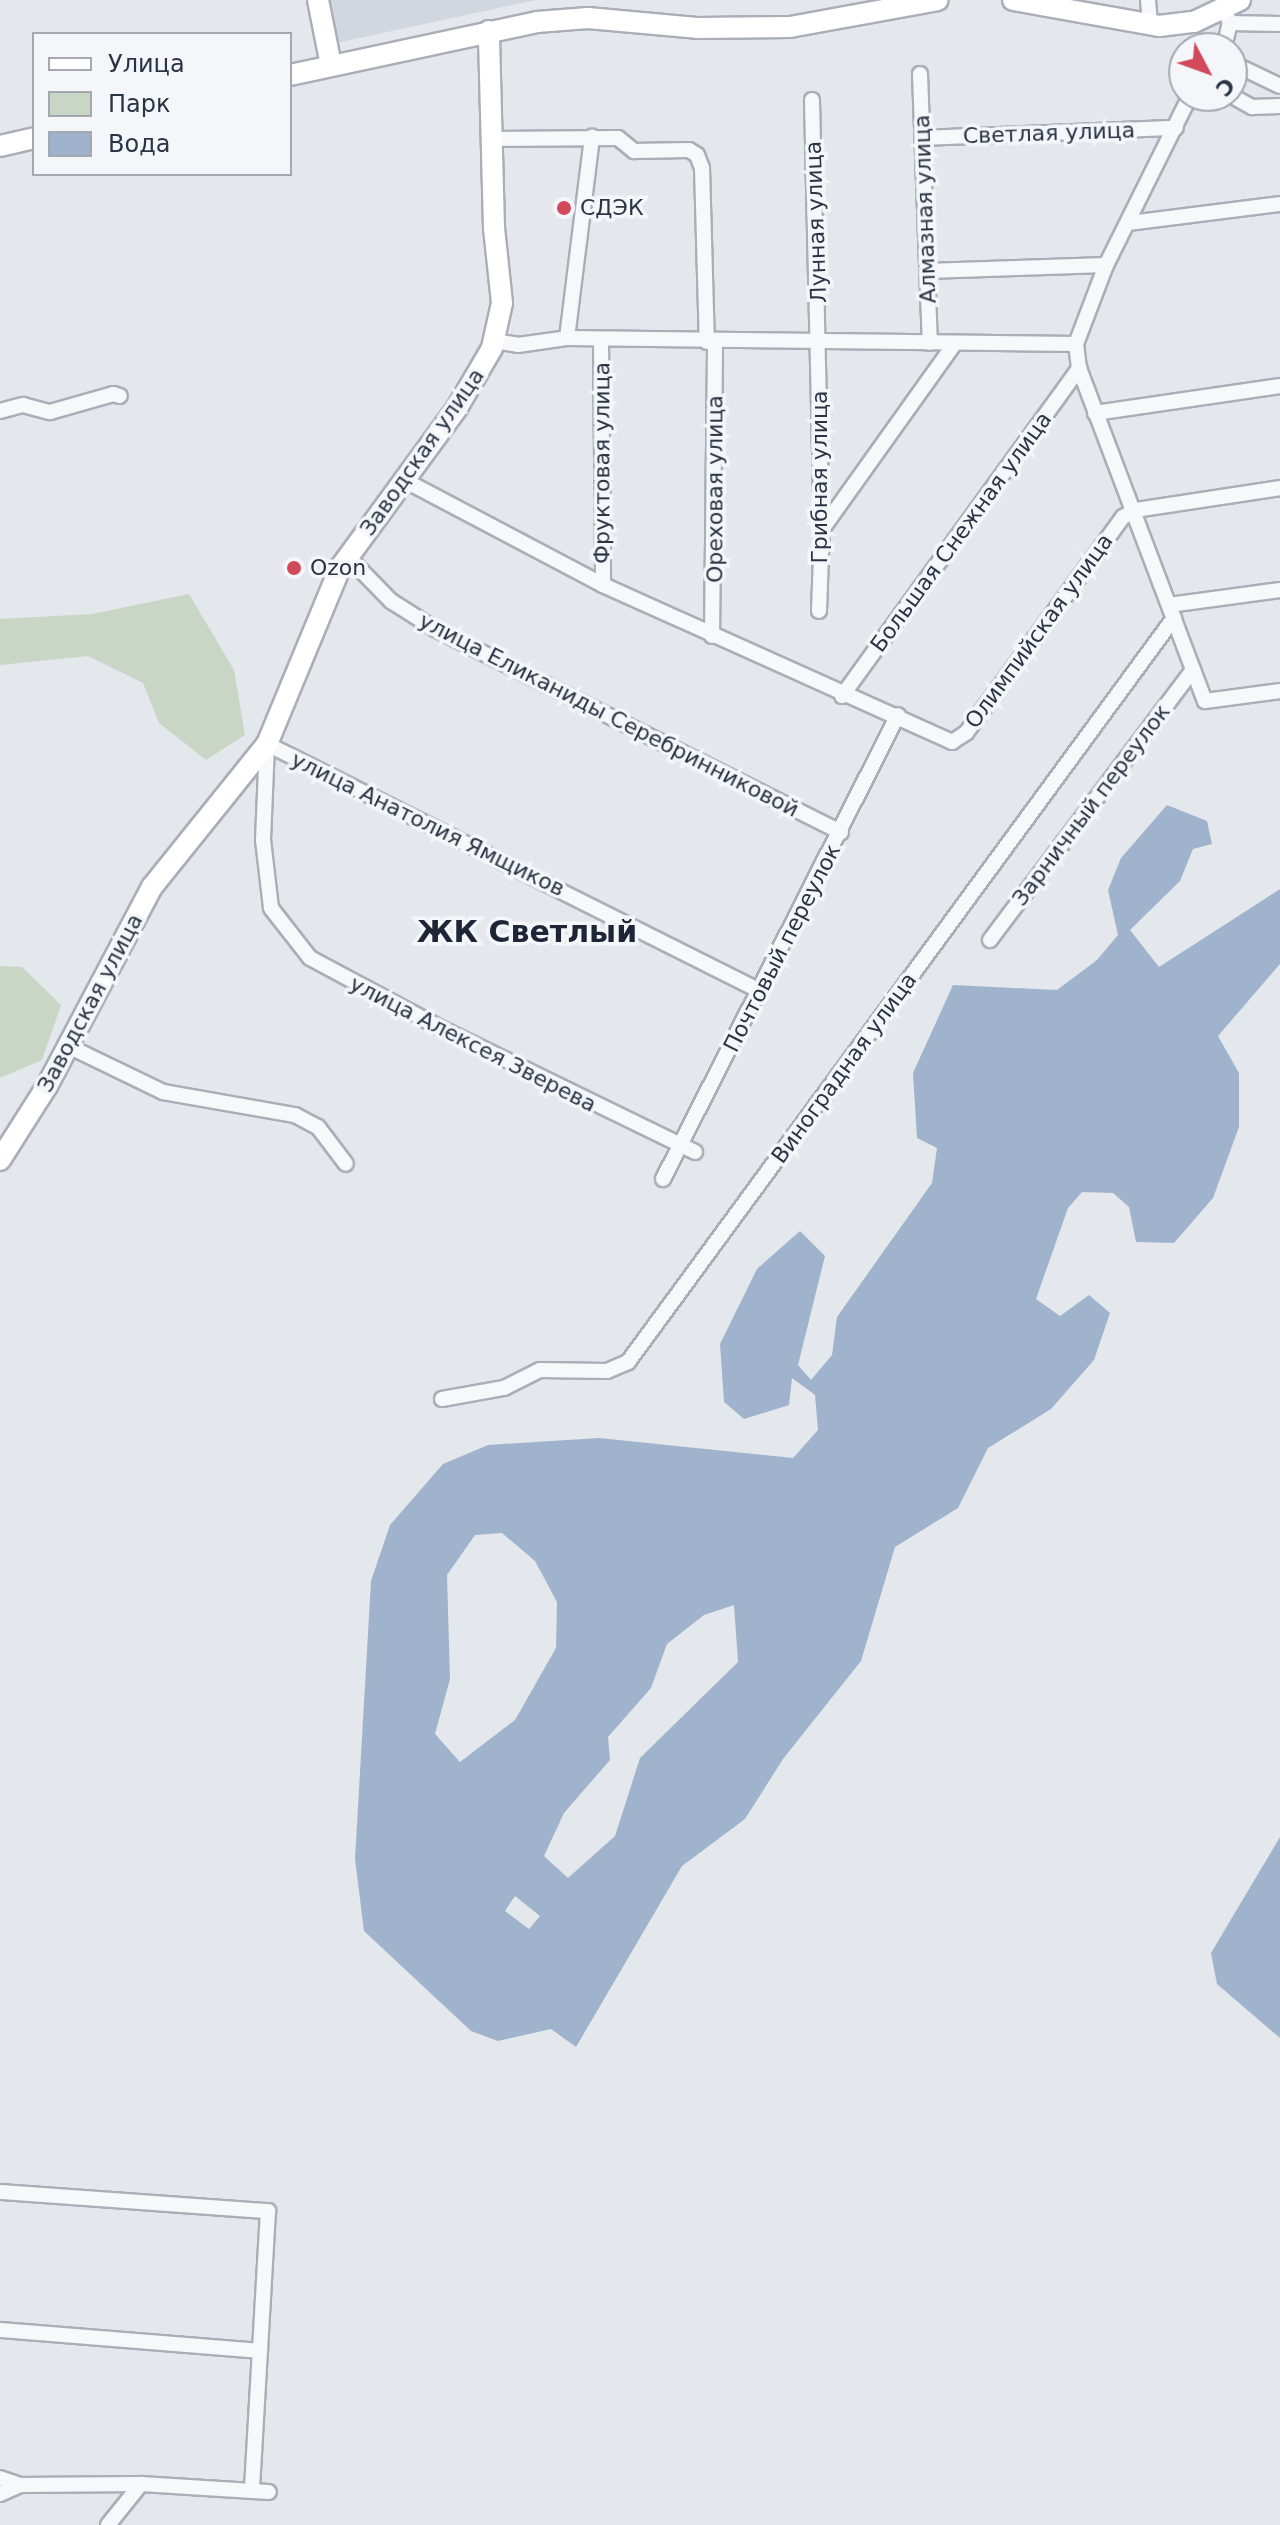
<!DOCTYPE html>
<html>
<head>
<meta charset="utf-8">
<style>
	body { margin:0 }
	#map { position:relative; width:1280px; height:2525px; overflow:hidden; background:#e4e7ec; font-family:"DejaVu Sans",sans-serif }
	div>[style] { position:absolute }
	.built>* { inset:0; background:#d2d6de }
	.green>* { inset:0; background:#c9d6c5 }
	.water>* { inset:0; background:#9fb4cc }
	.roads { filter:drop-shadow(2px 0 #a9aeb7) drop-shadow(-2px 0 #a9aeb7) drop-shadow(0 2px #a9aeb7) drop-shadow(0 -2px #a9aeb7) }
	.street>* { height:14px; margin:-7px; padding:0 7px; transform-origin:7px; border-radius:7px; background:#f7f8fa }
	.secondary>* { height:20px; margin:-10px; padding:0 10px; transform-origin:10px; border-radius:10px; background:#fff }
	.dots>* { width:22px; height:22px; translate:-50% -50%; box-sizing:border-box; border:4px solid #f4f6f9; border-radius:50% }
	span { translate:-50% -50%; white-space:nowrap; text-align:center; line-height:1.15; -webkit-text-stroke:7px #f4f6f9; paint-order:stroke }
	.street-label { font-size:22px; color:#2b3445 }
	.poi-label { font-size:22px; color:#2b3445 }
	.left { translate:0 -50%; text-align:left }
	.district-label { font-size:30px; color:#1d2536; font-weight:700 }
	.legend { position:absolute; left:32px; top:32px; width:260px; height:144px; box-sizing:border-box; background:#f4f6f9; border:2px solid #a4a8b1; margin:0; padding:10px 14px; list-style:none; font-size:24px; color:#2b3445 }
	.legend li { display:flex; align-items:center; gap:16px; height:40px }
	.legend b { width:40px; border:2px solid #a4a8b1 }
	.north { position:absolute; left:1168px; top:32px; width:80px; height:80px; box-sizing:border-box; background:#f4f6f9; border:2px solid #a4a8b1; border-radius:50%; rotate:131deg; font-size:22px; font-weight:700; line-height:32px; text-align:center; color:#2b3445 }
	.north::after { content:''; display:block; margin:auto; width:28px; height:36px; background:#d1495b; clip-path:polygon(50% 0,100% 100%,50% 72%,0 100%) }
</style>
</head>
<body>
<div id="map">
	<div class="built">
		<i style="clip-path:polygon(328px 0,536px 0,336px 43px)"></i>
	</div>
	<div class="green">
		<i style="clip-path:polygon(189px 594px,234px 670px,245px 735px,206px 760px,159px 723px,143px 683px,88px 656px,0 665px,0 619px,92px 614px)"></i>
		<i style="clip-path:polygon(0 966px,22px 967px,61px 1005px,42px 1060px,0 1078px)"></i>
	</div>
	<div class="water">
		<i style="clip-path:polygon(evenodd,1167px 805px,1207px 821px,1212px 844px,1193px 849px,1180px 881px,1130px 930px,1159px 967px,1280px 889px,1280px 964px,1218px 1036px,1239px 1073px,1239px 1127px,1213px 1198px,1174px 1243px,1136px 1242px,1129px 1207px,1113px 1193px,1082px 1192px,1068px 1208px,1036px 1299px,1060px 1316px,1089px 1295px,1110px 1313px,1094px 1360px,1051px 1409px,988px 1448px,958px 1508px,895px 1547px,861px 1661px,783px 1759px,745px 1819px,682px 1866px,576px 2047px,551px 2029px,498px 2041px,471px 2031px,364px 1931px,355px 1859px,371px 1581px,390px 1525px,443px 1464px,488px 1445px,599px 1438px,793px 1458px,818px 1430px,815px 1395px,792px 1378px,789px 1405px,744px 1419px,724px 1402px,720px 1344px,757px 1269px,800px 1231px,825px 1256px,798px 1365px,811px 1380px,832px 1355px,837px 1317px,932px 1183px,937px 1148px,917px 1138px,913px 1073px,953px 985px,1057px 990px,1097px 960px,1118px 935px,1108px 890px,1121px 858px,1167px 805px,502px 1533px,535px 1561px,557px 1602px,556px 1648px,515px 1720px,460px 1762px,435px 1734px,450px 1679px,447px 1575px,475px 1535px,502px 1533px,1167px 805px,734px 1605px,738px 1662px,640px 1758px,615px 1836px,568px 1878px,544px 1856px,564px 1813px,610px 1760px,608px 1737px,651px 1688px,667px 1644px,704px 1615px,734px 1605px,1167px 805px,515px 1896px,540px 1916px,529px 1929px,505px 1911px,515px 1896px)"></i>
		<i style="clip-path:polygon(1280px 1837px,1280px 2038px,1217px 1984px,1211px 1953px)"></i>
	</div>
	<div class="roads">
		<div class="street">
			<i style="left:1148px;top:0;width:25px;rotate:85deg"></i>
			<i style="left:1230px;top:23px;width:50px;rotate:1.1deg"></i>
			<i style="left:1224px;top:48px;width:26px;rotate:-77deg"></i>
			<i style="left:1230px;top:23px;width:8px;rotate:-113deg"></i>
			<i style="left:1232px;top:63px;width:53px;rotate:25.6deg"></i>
			<i style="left:920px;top:74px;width:269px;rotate:87.9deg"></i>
			<i style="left:1190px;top:96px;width:189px;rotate:116.4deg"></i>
			<i style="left:1106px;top:265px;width:85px;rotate:110.8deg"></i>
			<i style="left:1076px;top:344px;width:24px;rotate:83deg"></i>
			<i style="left:1079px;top:368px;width:356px;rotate:69.3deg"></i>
			<i style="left:1205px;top:701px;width:76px;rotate:-7.6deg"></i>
			<i style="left:1232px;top:96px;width:23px;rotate:29deg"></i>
			<i style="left:1252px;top:107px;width:28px;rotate:-2deg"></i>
			<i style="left:812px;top:100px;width:429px;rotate:88.7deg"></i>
			<i style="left:822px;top:529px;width:82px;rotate:92.1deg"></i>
			<i style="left:922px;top:138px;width:254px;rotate:-2.3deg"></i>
			<i style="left:491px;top:139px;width:127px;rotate:-0.5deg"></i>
			<i style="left:618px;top:138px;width:21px;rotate:39deg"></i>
			<i style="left:634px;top:151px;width:55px;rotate:-1deg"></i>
			<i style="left:689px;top:150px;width:9px;rotate:32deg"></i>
			<i style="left:697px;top:155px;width:14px;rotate:69deg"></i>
			<i style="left:702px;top:168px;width:174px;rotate:88.4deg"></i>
			<i style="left:1129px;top:223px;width:152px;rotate:-7.2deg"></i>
			<i style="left:927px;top:271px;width:179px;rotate:-1.9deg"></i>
			<i style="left:567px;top:338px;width:203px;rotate:-82.9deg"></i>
			<i style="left:494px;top:341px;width:24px;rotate:9deg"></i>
			<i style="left:518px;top:345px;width:49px;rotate:-8.1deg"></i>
			<i style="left:567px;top:338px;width:509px;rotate:0.68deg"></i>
			<i style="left:601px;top:341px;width:244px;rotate:89.5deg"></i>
			<i style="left:0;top:411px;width:24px;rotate:-15deg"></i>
			<i style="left:23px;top:405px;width:28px;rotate:15deg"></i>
			<i style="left:50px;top:412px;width:66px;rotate:-15.9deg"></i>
			<i style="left:113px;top:394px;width:7px;rotate:16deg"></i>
			<i style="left:1095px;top:413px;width:187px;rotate:-8.3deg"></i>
			<i style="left:404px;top:480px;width:225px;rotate:27.8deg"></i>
			<i style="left:603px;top:585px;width:383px;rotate:24.2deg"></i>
			<i style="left:952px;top:742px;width:17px;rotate:-33deg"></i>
			<i style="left:966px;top:733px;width:267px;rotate:-54deg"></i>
			<i style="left:1123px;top:517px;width:14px;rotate:-30deg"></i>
			<i style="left:1135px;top:510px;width:147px;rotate:-8.6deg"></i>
			<i style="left:823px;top:528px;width:227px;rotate:-54.5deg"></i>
			<i style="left:348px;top:557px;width:62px;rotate:45.7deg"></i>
			<i style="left:391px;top:601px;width:52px;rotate:32.5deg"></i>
			<i style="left:435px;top:629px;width:454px;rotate:26.6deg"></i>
			<i style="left:1169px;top:605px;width:112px;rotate:-7.7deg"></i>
			<i style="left:712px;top:636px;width:295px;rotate:-89.4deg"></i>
			<i style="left:842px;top:696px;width:405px;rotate:-54.1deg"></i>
			<i style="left:990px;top:940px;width:338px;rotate:-53.1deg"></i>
			<i style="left:68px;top:1046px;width:106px;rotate:25.8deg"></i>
			<i style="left:163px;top:1092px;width:134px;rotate:9.9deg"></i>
			<i style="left:295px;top:1115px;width:26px;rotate:28deg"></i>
			<i style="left:318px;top:1127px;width:46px;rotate:52.9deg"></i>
			<i style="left:695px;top:1152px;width:289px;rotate:-154deg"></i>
			<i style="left:435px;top:1025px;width:142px;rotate:-151.8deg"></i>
			<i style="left:310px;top:958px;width:63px;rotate:-128deg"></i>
			<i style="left:271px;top:908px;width:68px;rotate:-96.7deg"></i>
			<i style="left:263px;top:840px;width:96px;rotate:-87.6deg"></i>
			<i style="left:267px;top:744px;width:551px;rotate:26.61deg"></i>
			<i style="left:663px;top:1179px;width:520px;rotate:-63.14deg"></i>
			<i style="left:442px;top:1399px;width:63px;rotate:-10.1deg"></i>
			<i style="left:504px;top:1388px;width:40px;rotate:-26.6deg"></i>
			<i style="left:540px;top:1370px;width:67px;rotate:0.9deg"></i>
			<i style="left:607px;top:1371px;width:23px;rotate:-23deg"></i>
			<i style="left:628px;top:1362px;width:923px;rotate:-53.73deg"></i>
			<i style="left:0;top:2192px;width:269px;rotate:4.1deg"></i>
			<i style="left:268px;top:2211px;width:280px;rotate:93.3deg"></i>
			<i style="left:0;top:2330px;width:261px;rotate:4.6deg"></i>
			<i style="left:0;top:2478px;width:21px;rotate:19deg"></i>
			<i style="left:0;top:2494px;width:22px;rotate:-24deg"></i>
			<i style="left:20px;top:2485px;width:121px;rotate:-0.5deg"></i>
			<i style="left:141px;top:2484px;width:128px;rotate:3.6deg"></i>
			<i style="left:108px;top:2525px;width:53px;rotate:-51.2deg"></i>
		</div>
		<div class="secondary">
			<i style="left:318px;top:0;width:66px;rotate:78.7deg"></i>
			<i style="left:1013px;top:0;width:148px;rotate:10.1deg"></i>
			<i style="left:1159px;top:26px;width:35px;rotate:-7deg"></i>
			<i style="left:1194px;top:22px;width:51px;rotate:-25.6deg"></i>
			<i style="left:290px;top:75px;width:253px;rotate:-12.1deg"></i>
			<i style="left:537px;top:22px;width:51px;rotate:-4.5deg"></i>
			<i style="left:588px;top:18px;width:109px;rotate:5.2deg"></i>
			<i style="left:697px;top:28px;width:93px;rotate:-0.6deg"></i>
			<i style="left:790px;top:27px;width:150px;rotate:-10.3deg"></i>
			<i style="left:0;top:146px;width:35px;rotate:-13deg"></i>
			<i style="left:0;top:1160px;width:88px;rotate:-57.6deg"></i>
			<i style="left:47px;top:1086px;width:225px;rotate:-62.2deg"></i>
			<i style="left:152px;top:887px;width:184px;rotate:-51.2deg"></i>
			<i style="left:267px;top:744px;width:191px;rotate:-67.5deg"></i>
			<i style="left:340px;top:568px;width:198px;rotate:-53.8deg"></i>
			<i style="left:457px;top:408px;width:69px;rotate:-59.7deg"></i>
			<i style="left:492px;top:348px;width:46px;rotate:-77.5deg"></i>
			<i style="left:502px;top:303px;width:75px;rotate:-96.1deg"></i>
			<i style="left:494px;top:228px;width:197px;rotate:-91.5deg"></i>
		</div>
	</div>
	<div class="dots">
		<i style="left:564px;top:208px;background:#d1495b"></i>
		<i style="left:294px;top:568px;background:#d1495b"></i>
	</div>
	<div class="street-label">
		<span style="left:1049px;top:133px;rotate:-2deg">Светлая улица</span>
		<span style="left:925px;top:209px;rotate:-92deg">Алмазная улица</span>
		<span style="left:816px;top:222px;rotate:-92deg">Лунная улица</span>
		<span style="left:422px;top:452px;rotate:-55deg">Заводская улица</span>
		<span style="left:602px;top:463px;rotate:-90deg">Фруктовая улица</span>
		<span style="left:820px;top:477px;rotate:-90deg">Грибная улица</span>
		<span style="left:715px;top:489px;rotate:-90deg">Ореховая улица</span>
		<span style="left:961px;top:532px;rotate:-54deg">Большая Снежная улица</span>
		<span style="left:1039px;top:631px;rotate:-54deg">Олимпийская улица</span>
		<span style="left:609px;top:715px;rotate:27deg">улица Еликаниды Серебринниковой</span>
		<span style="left:1091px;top:805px;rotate:-53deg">Зарничный переулок</span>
		<span style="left:428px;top:824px;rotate:26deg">улица Анатолия Ямщиков</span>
		<span style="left:782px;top:948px;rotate:-63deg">Почтовый переулок</span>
		<span style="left:90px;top:1003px;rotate:-62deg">Заводская улица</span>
		<span style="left:473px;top:1044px;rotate:27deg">улица Алексея Зверева</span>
		<span style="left:844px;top:1068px;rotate:-54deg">Виноградная улица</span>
	</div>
	<div class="poi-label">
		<span class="left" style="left:580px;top:208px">СДЭК</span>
		<span class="left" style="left:310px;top:568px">Ozon</span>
	</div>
	<div class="district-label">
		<span style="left:527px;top:932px">ЖК Светлый</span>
	</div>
	<ul class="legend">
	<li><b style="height:10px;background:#fff"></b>Улица</li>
	<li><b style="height:22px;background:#c9d6c5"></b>Парк</li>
	<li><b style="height:22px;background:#9fb4cc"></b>Вода</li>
	</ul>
	<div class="north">С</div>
</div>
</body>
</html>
